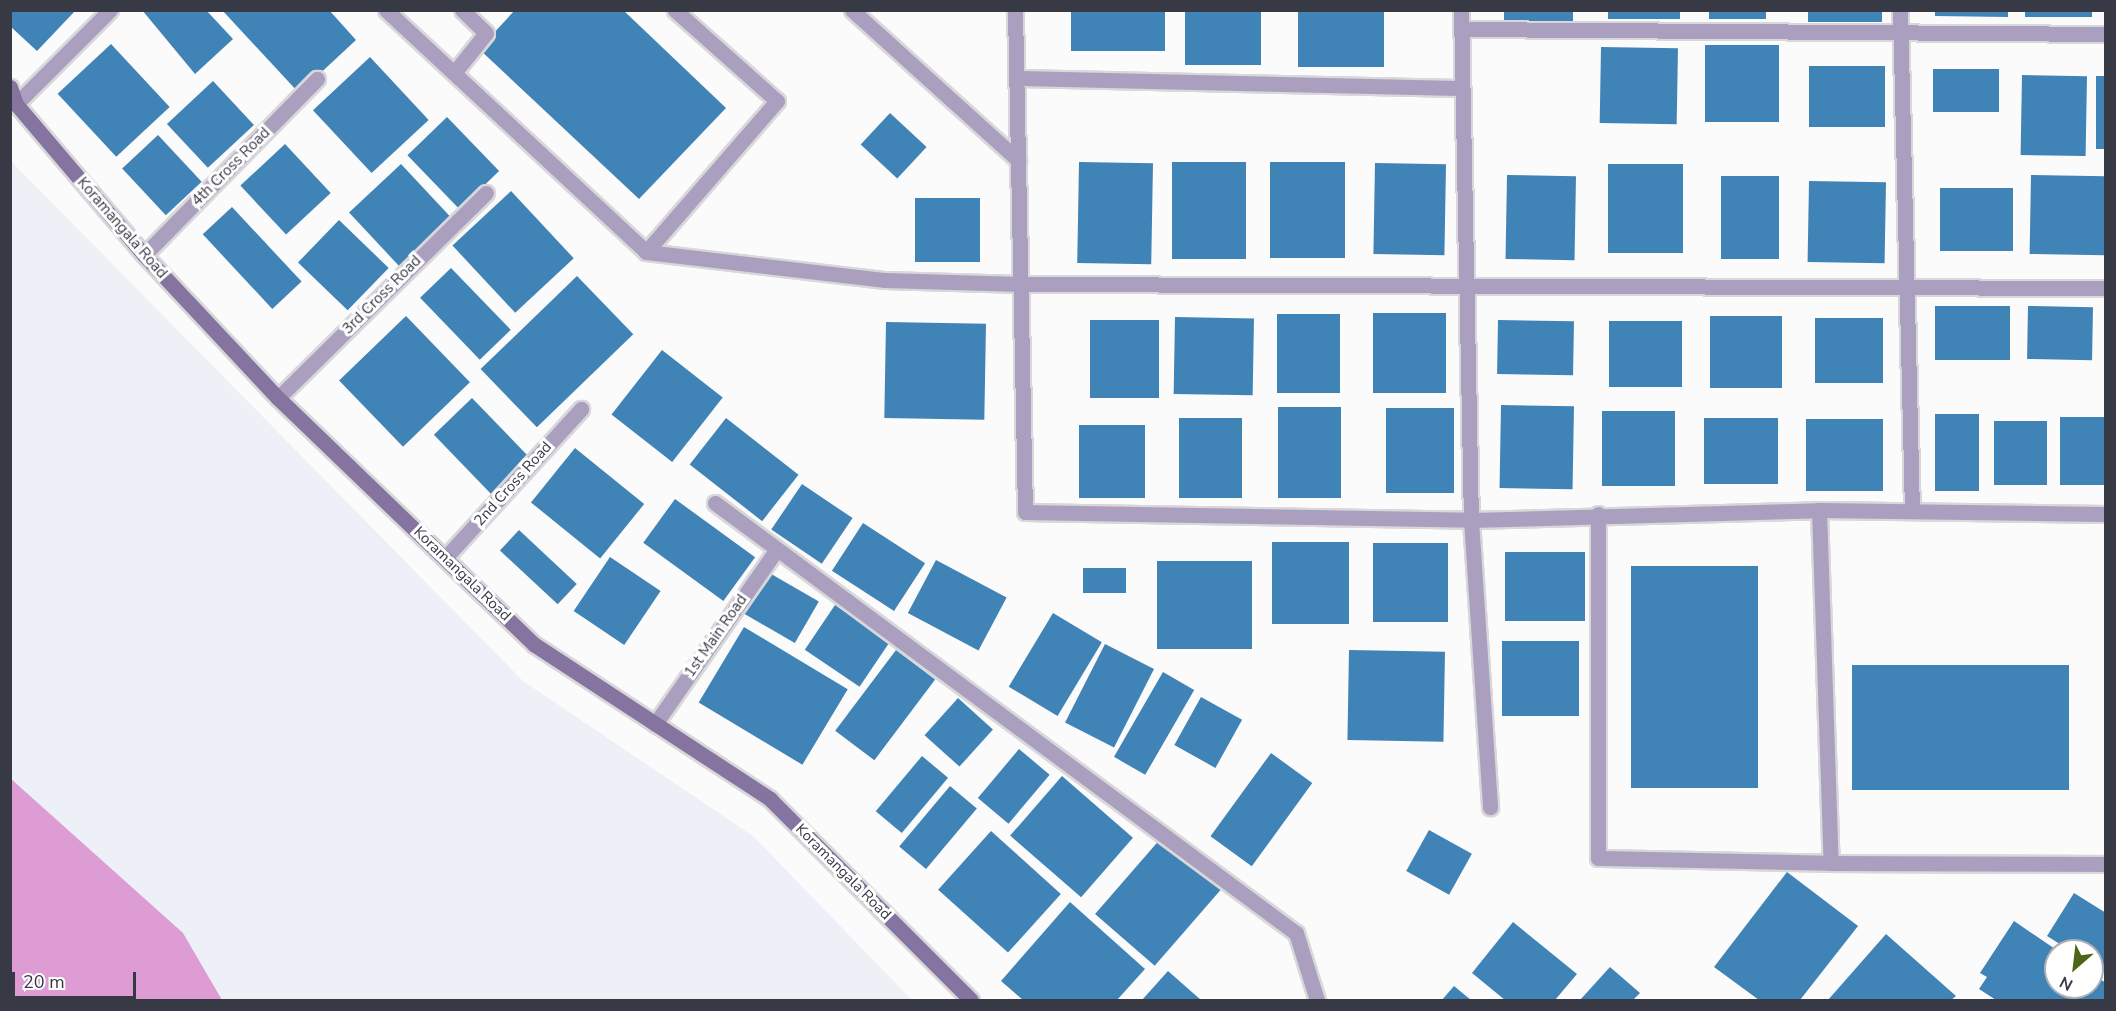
<!DOCTYPE html>
<html>
<head>
<meta charset="utf-8">
<style>
	body { margin:0 }
	#map { position:relative; width:2116px; height:1011px; overflow:hidden; background:#fbfbfb; font-family:"Nunito Sans",sans-serif }
	div>[style] { position:absolute }
	.built>* { inset:0; background:#eef0f8 }
	.forest>* { inset:0; background:#dd9dd4 }
	.building>* { inset:0; background:#4083b6; transform-origin:0 0 }
	.roads { filter:drop-shadow(2px 0 #d8d8da) drop-shadow(-2px 0 #d8d8da) drop-shadow(0 2px #d8d8da) drop-shadow(0 -2px #d8d8da) }
	.street>* { height:15px; margin:-7.5px; padding:0 7.5px; transform-origin:7.5px; border-radius:7.5px; background:#ab9fbf }
	.secondary>* { height:15px; margin:-7.5px; padding:0 7.5px; transform-origin:7.5px; border-radius:7.5px; background:#8573a0 }
	span { translate:-50% -50%; white-space:nowrap; text-align:center; line-height:1.15; -webkit-text-stroke:6px #fff; paint-order:stroke }
	.street-label { font-size:15px; color:#373a45 }
	.frame { position:absolute; inset:0; border:12px solid #373a45; pointer-events:none }
	.north { position:absolute; left:2044px; top:939px; width:60px; height:60px; box-sizing:border-box; background:#fff; border:2px solid #afb0b5; border-radius:50%; rotate:208deg; font-size:16px; font-weight:700; line-height:24px; text-align:center; color:#373a45 }
	.north::after { content:''; display:block; margin:auto; width:21px; height:27px; background:#4b6617; clip-path:polygon(50% 0,100% 100%,50% 72%,0 100%) }
	.scale { position:absolute; left:12px; top:972px; width:124px; height:27px; box-sizing:border-box; border:3px solid #373a45; border-top:0; padding-left:8px; font-size:18px; line-height:21px; white-space:nowrap; color:#373a45; -webkit-text-stroke:4px #fff; paint-order:stroke }
</style>
</head>
<body>
<div id="map">
	<div class="built">
		<i style="clip-path:polygon(10px 160px,523px 681px,753px 836px,912px 1000px,11px 1000px)"></i>
	</div>
	<div class="forest">
		<i style="clip-path:polygon(10px 778px,183px 933px,222px 1000px,11px 1000px)"></i>
	</div>
	<div class="building">
		<i style="clip-path:polygon(10px 10px,76px 10px,37px 51px,10px 26px)"></i>
		<i style="clip-path:polygon(142px 10px,206px 10px,233px 39px,195px 74px)"></i>
		<i style="clip-path:polygon(222px 10px,329px 10px,356px 40px,299px 93px)"></i>
		<i style="clip-path:polygon(515px 10px,623px 10px,726px 108px,639px 199px,479px 49px)"></i>
		<i style="left:1071px;top:10px;width:94px;height:41px"></i>
		<i style="left:1185px;top:10px;width:76px;height:55px"></i>
		<i style="left:1298px;top:10px;width:86px;height:57px"></i>
		<i style="left:1504px;top:10px;width:69px;height:14px"></i>
		<i style="left:1608px;top:10px;width:72px;height:9px"></i>
		<i style="left:1709px;top:10px;width:57px;height:9px"></i>
		<i style="left:1808px;top:10px;width:74px;height:12px"></i>
		<i style="clip-path:polygon(1935px 10px,2008px 10px,2008px 17px,1935px 16px)"></i>
		<i style="left:2025px;top:10px;width:67px;height:7px"></i>
		<i style="left:111px;top:44px;width:86px;height:73px;rotate:47deg"></i>
		<i style="left:1705px;top:45px;width:74px;height:77px"></i>
		<i style="left:1601px;top:47px;width:77px;height:76px;rotate:1deg"></i>
		<i style="left:370px;top:57px;width:86px;height:78px;rotate:47deg"></i>
		<i style="left:1809px;top:66px;width:76px;height:61px"></i>
		<i style="left:1933px;top:69px;width:66px;height:43px"></i>
		<i style="left:2022px;top:75px;width:65px;height:80px;rotate:1deg"></i>
		<i style="left:2096px;top:76px;width:10px;height:73px"></i>
		<i style="left:213px;top:81px;width:60px;height:63px;rotate:47deg"></i>
		<i style="left:890px;top:113px;width:50px;height:43px;rotate:43deg"></i>
		<i style="left:447px;top:117px;width:75px;height:55px;rotate:46deg"></i>
		<i style="left:158px;top:135px;width:64px;height:49px;rotate:47deg"></i>
		<i style="left:285px;top:144px;width:67px;height:61px;rotate:47deg"></i>
		<i style="left:1079px;top:162px;width:74px;height:101px;rotate:1deg"></i>
		<i style="left:1172px;top:162px;width:74px;height:97px"></i>
		<i style="left:1270px;top:162px;width:75px;height:96px"></i>
		<i style="left:1375px;top:163px;width:71px;height:91px;rotate:1deg"></i>
		<i style="left:401px;top:164px;width:74px;height:71px;rotate:47deg"></i>
		<i style="left:1608px;top:164px;width:75px;height:89px"></i>
		<i style="left:1507px;top:175px;width:69px;height:84px;rotate:1deg"></i>
		<i style="left:2031px;top:175px;width:75px;height:79px;rotate:1deg"></i>
		<i style="left:1721px;top:176px;width:58px;height:83px"></i>
		<i style="left:1809px;top:181px;width:77px;height:81px;rotate:1deg"></i>
		<i style="left:1940px;top:188px;width:73px;height:63px"></i>
		<i style="left:511px;top:191px;width:92px;height:80px;rotate:47deg"></i>
		<i style="left:915px;top:198px;width:65px;height:64px"></i>
		<i style="left:232px;top:207px;width:102px;height:40px;rotate:47deg"></i>
		<i style="left:339px;top:220px;width:69px;height:59px;rotate:44deg"></i>
		<i style="left:451px;top:268px;width:86px;height:43px;rotate:46deg"></i>
		<i style="left:577px;top:276px;width:81px;height:134px;rotate:46deg"></i>
		<i style="left:1935px;top:306px;width:75px;height:54px"></i>
		<i style="left:2028px;top:306px;width:65px;height:53px;rotate:1deg"></i>
		<i style="left:1373px;top:313px;width:73px;height:80px"></i>
		<i style="left:1277px;top:314px;width:63px;height:79px"></i>
		<i style="left:406px;top:316px;width:92px;height:93px;rotate:46deg"></i>
		<i style="left:1710px;top:316px;width:72px;height:72px"></i>
		<i style="left:1175px;top:317px;width:79px;height:77px;rotate:1deg"></i>
		<i style="left:1815px;top:318px;width:68px;height:65px"></i>
		<i style="left:1090px;top:320px;width:69px;height:78px"></i>
		<i style="left:1498px;top:320px;width:76px;height:54px;rotate:1deg"></i>
		<i style="left:1609px;top:321px;width:73px;height:66px"></i>
		<i style="left:886px;top:322px;width:100px;height:96px;rotate:1deg"></i>
		<i style="left:662px;top:350px;width:77px;height:82px;rotate:38deg"></i>
		<i style="left:472px;top:398px;width:82px;height:53px;rotate:46deg"></i>
		<i style="left:1501px;top:405px;width:73px;height:83px;rotate:1deg"></i>
		<i style="left:1278px;top:407px;width:63px;height:91px"></i>
		<i style="left:1386px;top:408px;width:68px;height:85px"></i>
		<i style="left:1602px;top:411px;width:73px;height:75px"></i>
		<i style="left:1935px;top:414px;width:44px;height:77px"></i>
		<i style="left:2060px;top:417px;width:46px;height:68px"></i>
		<i style="left:726px;top:418px;width:92px;height:59px;rotate:38deg"></i>
		<i style="left:1179px;top:418px;width:63px;height:80px"></i>
		<i style="left:1704px;top:418px;width:74px;height:66px"></i>
		<i style="left:1806px;top:419px;width:77px;height:72px"></i>
		<i style="left:1994px;top:421px;width:53px;height:64px"></i>
		<i style="left:1079px;top:425px;width:66px;height:73px"></i>
		<i style="left:575px;top:448px;width:89px;height:70px;rotate:39deg"></i>
		<i style="left:802px;top:484px;width:61px;height:55px;rotate:34deg"></i>
		<i style="left:675px;top:499px;width:99px;height:54px;rotate:36deg"></i>
		<i style="left:863px;top:523px;width:74px;height:57px;rotate:33deg"></i>
		<i style="left:519px;top:530px;width:79px;height:28px;rotate:43deg"></i>
		<i style="left:1272px;top:542px;width:77px;height:82px"></i>
		<i style="left:1373px;top:543px;width:75px;height:79px"></i>
		<i style="left:1505px;top:552px;width:80px;height:69px"></i>
		<i style="left:610px;top:557px;width:61px;height:65px;rotate:34deg"></i>
		<i style="left:936px;top:560px;width:80px;height:60px;rotate:28deg"></i>
		<i style="left:1157px;top:561px;width:95px;height:88px"></i>
		<i style="left:1631px;top:566px;width:127px;height:222px"></i>
		<i style="left:1083px;top:568px;width:43px;height:25px"></i>
		<i style="left:766px;top:571px;width:61px;height:48px;rotate:30deg"></i>
		<i style="left:835px;top:605px;width:66px;height:54px;rotate:34deg"></i>
		<i style="left:1053px;top:613px;width:57px;height:86px;rotate:31deg"></i>
		<i style="left:744px;top:627px;width:121px;height:88px;rotate:31deg"></i>
		<i style="left:1502px;top:641px;width:77px;height:75px"></i>
		<i style="left:1105px;top:644px;width:55px;height:88px;rotate:27deg"></i>
		<i style="left:896px;top:650px;width:49px;height:101px;rotate:37deg"></i>
		<i style="left:1349px;top:650px;width:96px;height:90px;rotate:1deg"></i>
		<i style="left:1852px;top:665px;width:217px;height:125px"></i>
		<i style="left:1163px;top:672px;width:36px;height:98px;rotate:30deg"></i>
		<i style="left:1201px;top:697px;width:47px;height:55px;rotate:29deg"></i>
		<i style="left:958px;top:698px;width:47px;height:50px;rotate:42deg"></i>
		<i style="left:1019px;top:749px;width:40px;height:64px;rotate:40deg"></i>
		<i style="left:1271px;top:753px;width:51px;height:103px;rotate:36deg"></i>
		<i style="left:922px;top:756px;width:34px;height:72px;rotate:40deg"></i>
		<i style="left:1062px;top:776px;width:94px;height:79px;rotate:41deg"></i>
		<i style="left:950px;top:786px;width:35px;height:79px;rotate:40deg"></i>
		<i style="left:1429px;top:830px;width:49px;height:47px;rotate:29deg"></i>
		<i style="left:991px;top:831px;width:94px;height:79px;rotate:42deg"></i>
		<i style="left:1162px;top:837px;width:79px;height:102px;rotate:41deg"></i>
		<i style="clip-path:polygon(1787px 872px,1858px 926px,1800px 1000px,1759px 1000px,1714px 967px)"></i>
		<i style="clip-path:polygon(2074px 893px,2106px 913px,2106px 972px,2092px 964px,2092px 951px,2071px 951px,2047px 936px)"></i>
		<i style="clip-path:polygon(1070px 902px,1145px 969px,1117px 1000px,1023px 1000px,1001px 981px)"></i>
		<i style="clip-path:polygon(2014px 921px,2058px 951px,2056px 987px,2092px 987px,2092px 974px,2106px 983px,2106px 1000px,1996px 1000px,1979px 989px,1987px 977px,1980px 973px)"></i>
		<i style="clip-path:polygon(1513px 922px,1577px 974px,1555px 1000px,1505px 1000px,1472px 973px)"></i>
		<i style="clip-path:polygon(1886px 934px,1956px 996px,1951px 1000px,1828px 1000px)"></i>
		<i style="clip-path:polygon(1610px 967px,1640px 993px,1633px 1000px,1580px 1000px)"></i>
		<i style="clip-path:polygon(1168px 971px,1201px 1000px,1142px 1000px)"></i>
		<i style="clip-path:polygon(1454px 986px,1471px 1000px,1442px 1000px)"></i>
	</div>
	<div class="roads">
		<div class="street">
			<i style="left:386px;top:10px;width:355px;rotate:42.9deg"></i>
			<i style="left:646px;top:252px;width:241px;rotate:6.7deg"></i>
			<i style="left:885px;top:280px;width:136px;rotate:1.7deg"></i>
			<i style="left:1021px;top:284px;width:1085px;rotate:0.21deg"></i>
			<i style="left:852px;top:10px;width:224px;rotate:42.1deg"></i>
			<i style="left:1015px;top:10px;width:502px;rotate:88.86deg"></i>
			<i style="left:1025px;top:512px;width:446px;rotate:1deg"></i>
			<i style="left:1471px;top:520px;width:348px;rotate:-1.6deg"></i>
			<i style="left:1819px;top:510px;width:287px;rotate:0.8deg"></i>
			<i style="left:1461px;top:10px;width:510px;rotate:88.88deg"></i>
			<i style="left:1471px;top:520px;width:288px;rotate:86.2deg"></i>
			<i style="left:1900px;top:10px;width:500px;rotate:88.63deg"></i>
			<i style="left:1461px;top:29px;width:645px;rotate:0.44deg"></i>
			<i style="left:454px;top:73px;width:51px;rotate:-51.3deg"></i>
			<i style="left:486px;top:33px;width:33px;rotate:-136deg"></i>
			<i style="left:1016px;top:78px;width:445px;rotate:1.3deg"></i>
			<i style="left:16px;top:104px;width:133px;rotate:-45deg"></i>
			<i style="left:646px;top:252px;width:200px;rotate:-49.1deg"></i>
			<i style="left:777px;top:101px;width:137px;rotate:-138.3deg"></i>
			<i style="left:144px;top:255px;width:247px;rotate:-45.5deg"></i>
			<i style="left:278px;top:398px;width:292px;rotate:-44.6deg"></i>
			<i style="left:715px;top:503px;width:723px;rotate:36.51deg"></i>
			<i style="left:1296px;top:933px;width:70px;rotate:72.6deg"></i>
			<i style="left:1819px;top:510px;width:353px;rotate:88.1deg"></i>
			<i style="left:1831px;top:863px;width:275px;rotate:0.2deg"></i>
			<i style="left:1598px;top:514px;width:344px;rotate:90deg"></i>
			<i style="left:1598px;top:858px;width:233px;rotate:1.2deg"></i>
			<i style="left:445px;top:558px;width:202px;rotate:-47.6deg"></i>
			<i style="left:655px;top:724px;width:213px;rotate:-55.1deg"></i>
		</div>
		<div class="secondary">
			<i style="left:10px;top:87px;width:18px;rotate:71deg"></i>
			<i style="left:16px;top:104px;width:198px;rotate:49.7deg"></i>
			<i style="left:144px;top:255px;width:196px;rotate:46.9deg"></i>
			<i style="left:278px;top:398px;width:356px;rotate:43.9deg"></i>
			<i style="left:535px;top:645px;width:281px;rotate:33.2deg"></i>
			<i style="left:770px;top:799px;width:284px;rotate:45deg"></i>
		</div>
	</div>
	<div class="street-label">
		<span style="left:231px;top:167px;rotate:-45deg">4th Cross Road</span>
		<span style="left:122px;top:228px;rotate:49deg">Koramangala Road</span>
		<span style="left:382px;top:295px;rotate:-45deg">3rd Cross Road</span>
		<span style="left:513px;top:484px;rotate:-48deg">2nd Cross Road</span>
		<span style="left:462px;top:574px;rotate:44deg">Koramangala Road</span>
		<span style="left:716px;top:636px;rotate:-55deg">1st Main Road</span>
		<span style="left:843px;top:872px;rotate:45deg">Koramangala Road</span>
	</div>
	<div class="frame"></div>
	<div class="north">N</div>
	<div class="scale">20 m</div>
</div>
</body>
</html>
